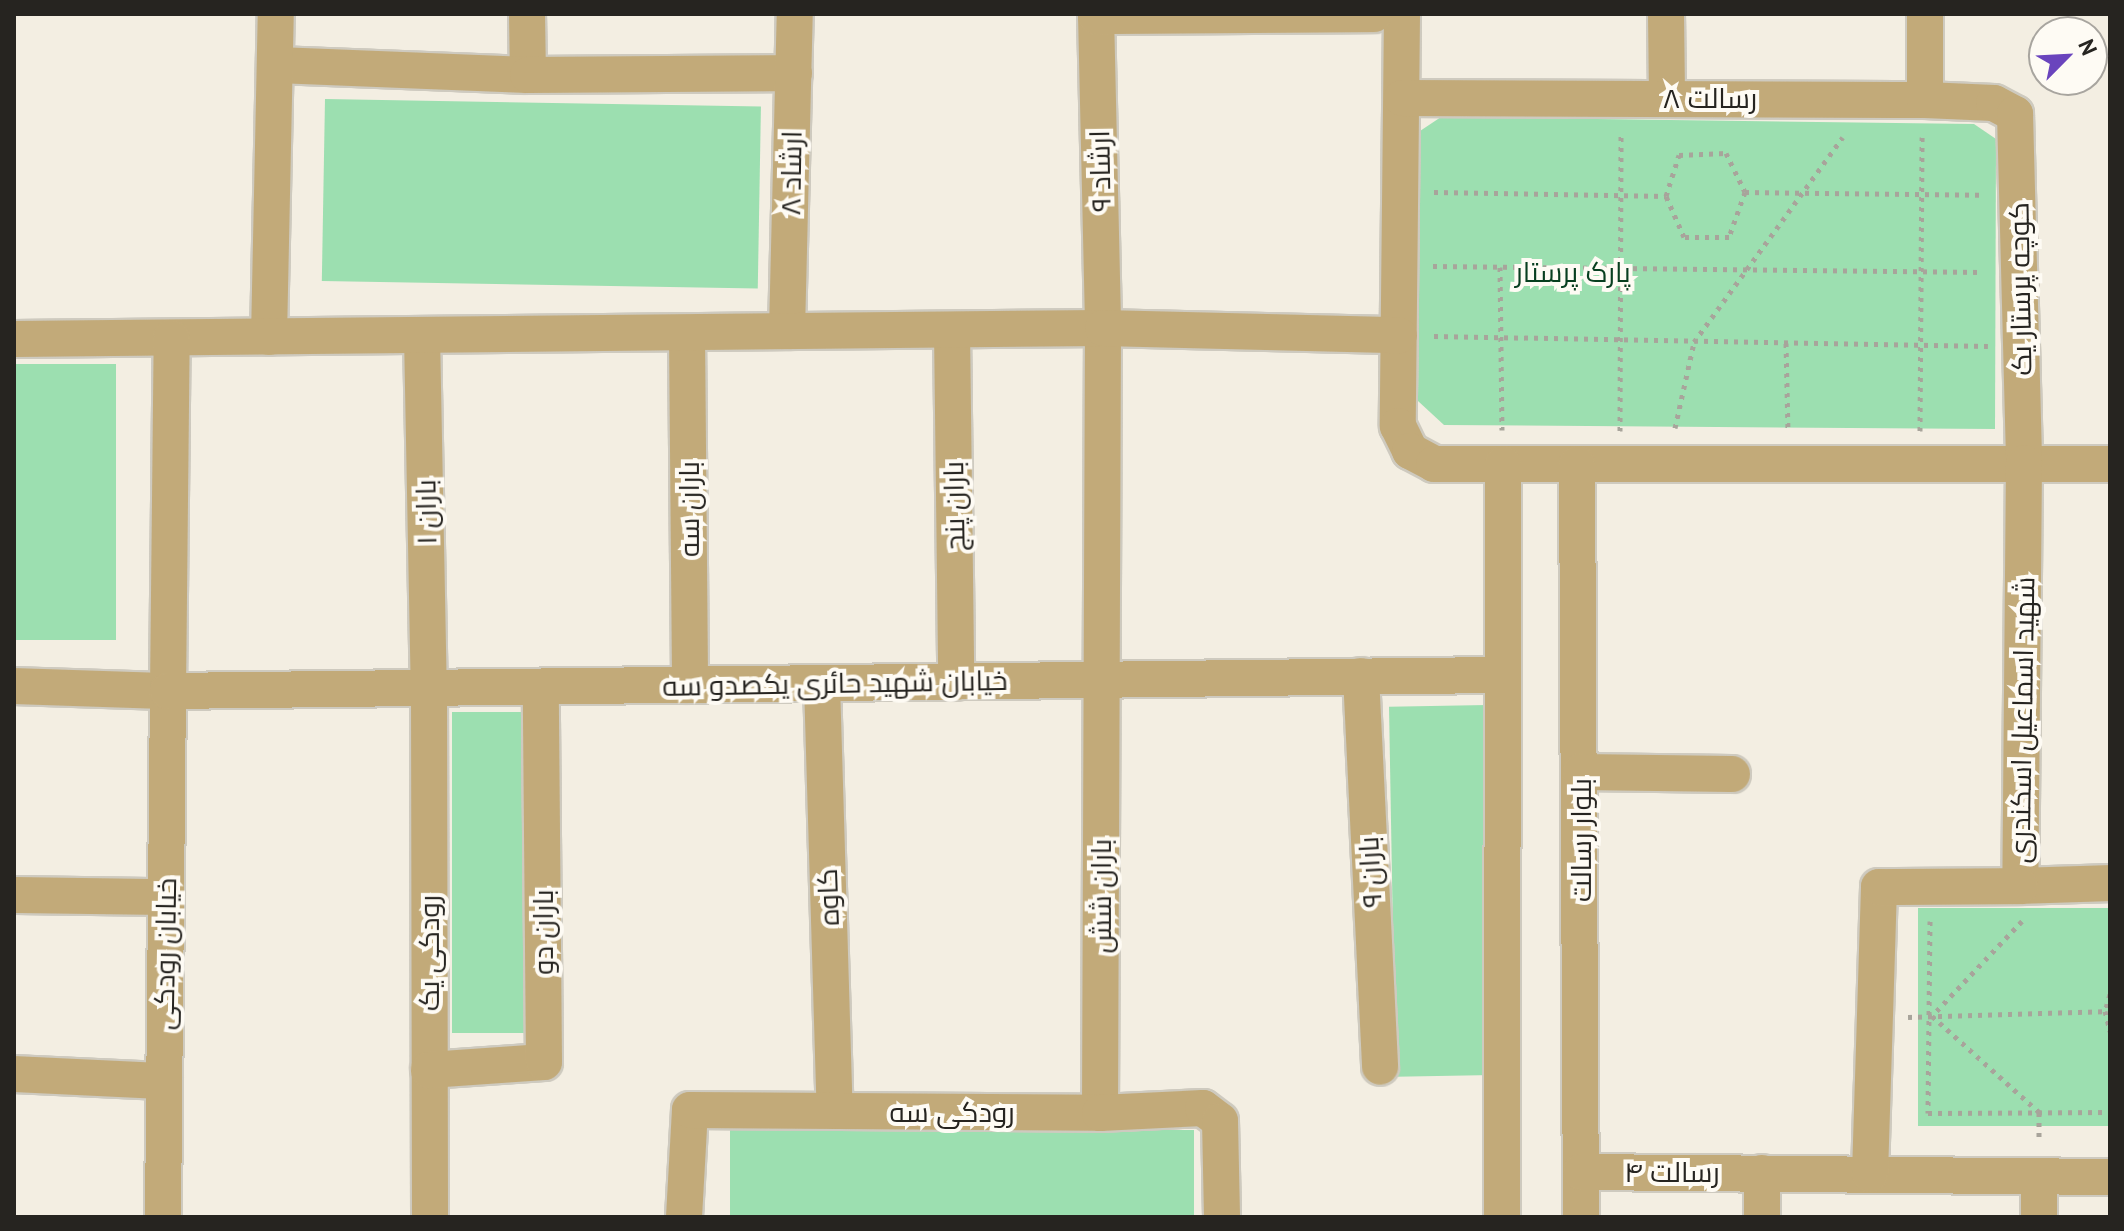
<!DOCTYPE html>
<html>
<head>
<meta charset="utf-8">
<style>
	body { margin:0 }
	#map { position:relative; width:2124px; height:1231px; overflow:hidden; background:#f3eee2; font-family:"PT Sans",Cairo,sans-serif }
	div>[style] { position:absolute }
	.green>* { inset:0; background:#9cdfb0; transform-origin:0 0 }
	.path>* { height:5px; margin-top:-2.5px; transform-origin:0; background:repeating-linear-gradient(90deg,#a8a49b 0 4px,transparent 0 10px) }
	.roads { filter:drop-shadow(2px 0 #cecabf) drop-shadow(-2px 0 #cecabf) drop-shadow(0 2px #cecabf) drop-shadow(0 -2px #cecabf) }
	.minor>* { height:36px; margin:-18px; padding:0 18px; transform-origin:18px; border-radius:18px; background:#c2aa79 }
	span { translate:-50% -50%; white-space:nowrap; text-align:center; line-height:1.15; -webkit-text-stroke:8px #fefbf4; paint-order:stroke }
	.street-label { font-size:28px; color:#262420 }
	.park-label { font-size:28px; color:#083f20 }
	.frame { position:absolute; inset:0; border:16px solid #262420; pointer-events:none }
	.north { position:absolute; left:2028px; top:16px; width:80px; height:80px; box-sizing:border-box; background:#fefbf4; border:2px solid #a8a59f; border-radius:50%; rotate:66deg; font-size:22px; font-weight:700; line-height:32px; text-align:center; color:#262420 }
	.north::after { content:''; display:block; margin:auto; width:28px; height:36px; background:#6a44bd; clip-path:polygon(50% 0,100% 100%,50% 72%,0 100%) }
</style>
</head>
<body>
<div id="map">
	<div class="green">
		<i style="left:325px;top:99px;width:436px;height:182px;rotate:1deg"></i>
		<i style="clip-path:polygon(1441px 117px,1974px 124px,1996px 139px,1995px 429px,1444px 425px,1418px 401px,1420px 131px)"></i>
		<i style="left:116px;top:364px;width:276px;height:102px;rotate:90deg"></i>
		<i style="left:1487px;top:705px;width:370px;height:98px;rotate:89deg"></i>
		<i style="left:535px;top:712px;width:321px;height:83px;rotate:90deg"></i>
		<i style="left:1918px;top:908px;width:192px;height:218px"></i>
		<i style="left:730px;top:1130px;width:464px;height:87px"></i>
	</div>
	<div class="path">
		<i style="left:1434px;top:192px;width:232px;rotate:1deg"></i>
		<i style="left:1666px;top:196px;width:43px;rotate:-72.4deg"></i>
		<i style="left:1679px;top:155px;width:47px;rotate:-2.4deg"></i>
		<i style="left:1726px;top:153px;width:43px;rotate:64deg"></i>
		<i style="left:1745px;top:192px;width:48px;rotate:109.6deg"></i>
		<i style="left:1729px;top:237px;width:45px;rotate:180deg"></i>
		<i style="left:1684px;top:237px;width:45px;rotate:-113.7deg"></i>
		<i style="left:1745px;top:192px;width:235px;rotate:0.7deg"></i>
		<i style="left:1433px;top:266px;width:550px;rotate:0.63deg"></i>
		<i style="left:1500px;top:267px;width:163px;rotate:89.3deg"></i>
		<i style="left:1434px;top:336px;width:554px;rotate:1.03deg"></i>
		<i style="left:1786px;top:343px;width:87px;rotate:88.7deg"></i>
		<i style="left:1675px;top:428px;width:88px;rotate:-77.5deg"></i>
		<i style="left:1694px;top:342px;width:253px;rotate:-54deg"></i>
		<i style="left:1620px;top:431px;width:298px;rotate:-89.8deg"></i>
		<i style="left:1920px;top:431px;width:294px;rotate:-89.6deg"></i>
		<i style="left:1930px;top:921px;width:192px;rotate:90.6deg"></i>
		<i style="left:1928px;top:1113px;width:182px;rotate:-0.3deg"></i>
		<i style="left:2022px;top:921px;width:131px;rotate:133.5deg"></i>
		<i style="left:1932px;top:1016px;width:144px;rotate:41.9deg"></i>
		<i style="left:2039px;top:1112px;width:28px;rotate:90deg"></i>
		<i style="left:2110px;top:994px;width:18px;rotate:106deg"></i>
		<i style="left:2105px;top:1011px;width:21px;rotate:76deg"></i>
		<i style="left:1908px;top:1017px;width:197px;rotate:-1.7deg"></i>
	</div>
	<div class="roads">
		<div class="minor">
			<i style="left:527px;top:14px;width:61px;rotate:89.1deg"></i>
			<i style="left:1096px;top:14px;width:314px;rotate:88.7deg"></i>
			<i style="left:1103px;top:328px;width:785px;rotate:90.22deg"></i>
			<i style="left:1402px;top:14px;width:412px;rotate:90.6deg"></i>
			<i style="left:1398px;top:426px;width:28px;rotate:64deg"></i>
			<i style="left:1410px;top:451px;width:27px;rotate:28deg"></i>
			<i style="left:1434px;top:464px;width:676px"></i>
			<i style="left:1666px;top:14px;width:84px;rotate:89.3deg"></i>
			<i style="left:1096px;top:16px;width:278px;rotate:-0.4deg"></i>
			<i style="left:277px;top:65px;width:251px;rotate:2.3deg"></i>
			<i style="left:528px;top:75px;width:266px;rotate:-0.4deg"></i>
			<i style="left:1402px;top:98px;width:523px;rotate:0.22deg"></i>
			<i style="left:1925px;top:100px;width:69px;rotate:2.5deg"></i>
			<i style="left:1994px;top:103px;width:24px;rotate:28deg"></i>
			<i style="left:2015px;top:114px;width:349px;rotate:88.5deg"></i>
			<i style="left:2024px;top:463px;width:423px;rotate:90.5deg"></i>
			<i style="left:2020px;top:886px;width:90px;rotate:-1.9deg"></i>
			<i style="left:1925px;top:100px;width:86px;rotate:-90deg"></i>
			<i style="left:952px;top:330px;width:352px;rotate:89.3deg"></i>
			<i style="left:787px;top:331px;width:317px;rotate:-88.6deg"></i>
			<i style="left:687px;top:333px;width:352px;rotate:89.5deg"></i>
			<i style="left:422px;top:335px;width:353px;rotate:88.9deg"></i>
			<i style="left:429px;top:688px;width:529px;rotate:89.89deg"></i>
			<i style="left:269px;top:337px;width:323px;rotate:-88.8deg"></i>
			<i style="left:14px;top:339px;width:1089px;rotate:-0.58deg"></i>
			<i style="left:1103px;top:328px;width:296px;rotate:1.4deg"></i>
			<i style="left:1577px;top:464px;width:753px;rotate:89.7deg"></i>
			<i style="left:1361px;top:676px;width:391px;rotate:87.2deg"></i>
			<i style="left:822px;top:684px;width:427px;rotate:88.3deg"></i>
			<i style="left:14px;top:686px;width:154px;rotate:1.9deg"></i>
			<i style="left:168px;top:691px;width:353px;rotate:-89.4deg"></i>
			<i style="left:1581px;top:772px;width:151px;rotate:0.8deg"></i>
			<i style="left:14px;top:895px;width:152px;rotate:0.8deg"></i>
			<i style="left:429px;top:1070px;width:115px;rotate:-4deg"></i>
			<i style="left:544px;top:1062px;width:375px;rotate:-90.5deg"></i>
			<i style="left:14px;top:1074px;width:150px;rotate:2.7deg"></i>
			<i style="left:1581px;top:1172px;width:529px;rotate:0.54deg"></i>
			<i style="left:1762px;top:1173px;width:44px;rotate:90deg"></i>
			<i style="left:1870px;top:1174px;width:287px;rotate:-88.2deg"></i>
			<i style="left:1879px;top:887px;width:141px;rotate:-0.4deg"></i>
			<i style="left:163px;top:1217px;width:526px;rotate:-89.46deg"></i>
			<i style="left:168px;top:691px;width:1335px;rotate:-0.69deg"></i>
			<i style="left:684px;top:1217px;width:107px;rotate:-86.8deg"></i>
			<i style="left:690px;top:1110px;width:410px;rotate:0.4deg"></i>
			<i style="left:1100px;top:1113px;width:103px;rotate:-2.8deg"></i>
			<i style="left:1203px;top:1108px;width:21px;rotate:37deg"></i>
			<i style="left:1220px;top:1121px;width:96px;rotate:88.8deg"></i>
			<i style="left:1502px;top:1217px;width:753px;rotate:-89.92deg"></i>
			<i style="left:2039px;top:1217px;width:40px;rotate:-90deg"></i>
		</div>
	</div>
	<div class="street-label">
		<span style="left:1710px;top:98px">رسالت ۸</span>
		<span style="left:1100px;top:171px;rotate:-91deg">ارشاد ۹</span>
		<span style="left:791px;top:173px;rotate:-89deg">ارشاد ۸</span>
		<span style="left:2020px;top:289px;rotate:-91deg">کوچه پرستار یک</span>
		<span style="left:954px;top:506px;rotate:-91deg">باران پنج</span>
		<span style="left:689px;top:509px;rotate:-90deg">باران سه</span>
		<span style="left:426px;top:512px;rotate:-91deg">باران ۱</span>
		<span style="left:835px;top:683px;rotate:-1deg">خیابان شهید حائری یکصدو سه</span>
		<span style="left:2022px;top:720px;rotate:-89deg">شهید اسماعیل اسکندری</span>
		<span style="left:1581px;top:840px;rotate:-90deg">بلوار رسالت</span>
		<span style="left:1370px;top:872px;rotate:-93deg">باران ۹</span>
		<span style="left:1101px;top:896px;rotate:-90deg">باران شش</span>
		<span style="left:828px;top:897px;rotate:-92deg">کاوه</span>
		<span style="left:543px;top:932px;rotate:-90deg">باران دو</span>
		<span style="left:429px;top:953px;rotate:-90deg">رودکی یک</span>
		<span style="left:165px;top:954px;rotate:-89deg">خیابان رودکی</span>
		<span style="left:952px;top:1112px">رودکی سه</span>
		<span style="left:1672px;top:1172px">رسالت ۴</span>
	</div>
	<div class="park-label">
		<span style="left:1573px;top:272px">پارک پرستار</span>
	</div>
	<div class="frame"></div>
	<div class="north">N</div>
</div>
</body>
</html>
